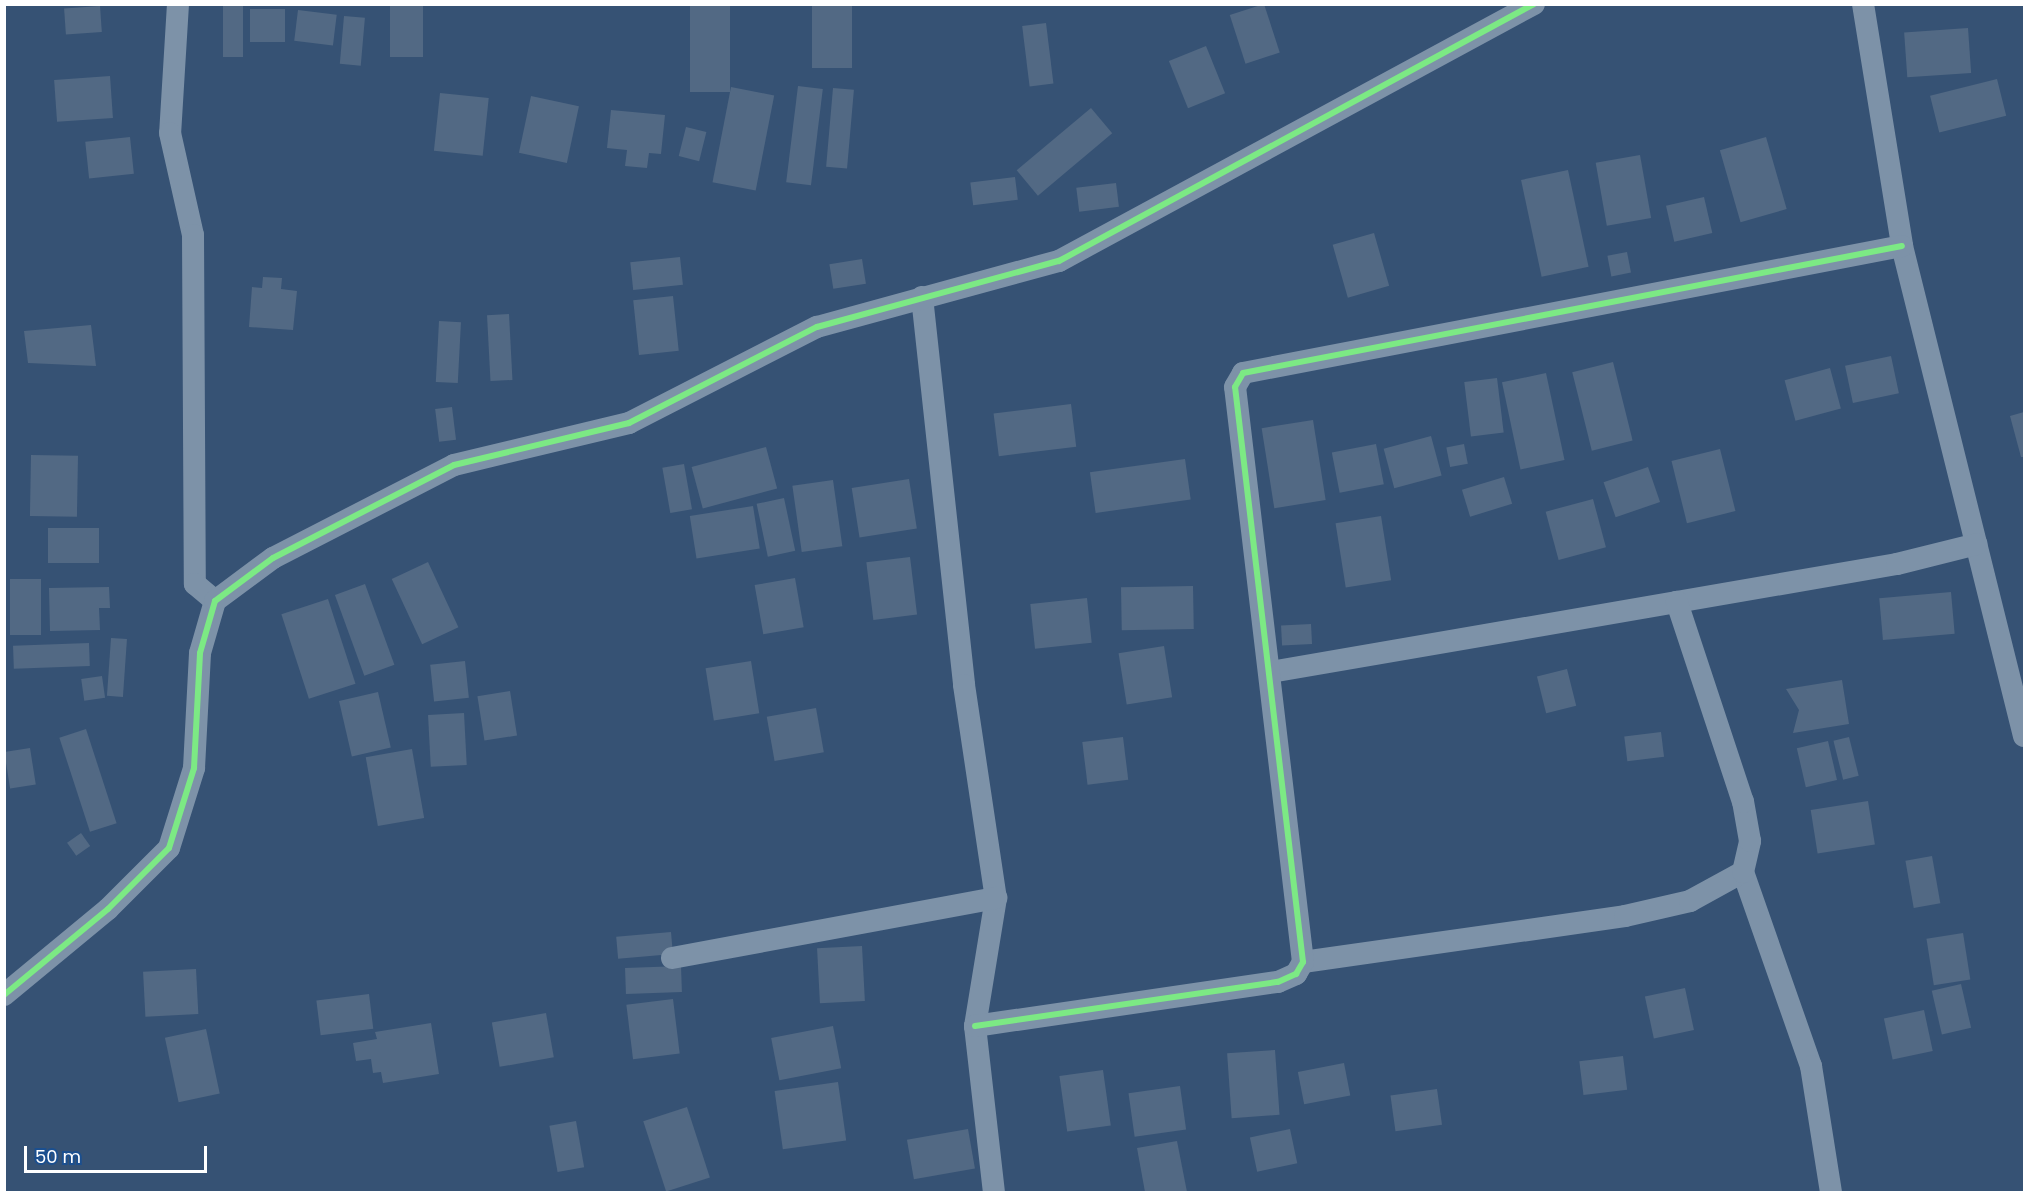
<!DOCTYPE html>
<html>
<head>
<meta charset="utf-8">
<style>
	body { margin:0 }
	#map { position:relative; width:2029px; height:1197px; overflow:hidden; background:#365274; font-family:Poppins,sans-serif }
	div>[style] { position:absolute }
	.building>* { inset:0; background:#526984; transform-origin:0 0 }
	.minor>* { height:22px; margin:-11px; padding:0 11px; transform-origin:11px; border-radius:11px; background:#7d92a8 }
	.cycleway>* { height:6px; margin:-3px; padding:0 3px; transform-origin:3px; border-radius:3px; background:#7ce984 }
	span { translate:-50% -50%; white-space:nowrap; text-align:center; line-height:1.15; -webkit-text-stroke:4.5px #1b4f8f; paint-order:stroke }
	.frame { position:absolute; inset:0; border:6px solid #fff; pointer-events:none }
	.scale { position:absolute; left:24px; top:1146px; width:183px; height:27px; box-sizing:border-box; border:3px solid #fff; border-top:0; padding-left:8px; font-size:18px; line-height:21px; white-space:nowrap; color:#fff; -webkit-text-stroke:4px #1b4f8f; paint-order:stroke }
</style>
</head>
<body>
<div id="map">
	<div class="building">
		<i style="left:223px;top:4px;width:20px;height:53px"></i>
		<i style="left:390px;top:4px;width:33px;height:53px"></i>
		<i style="left:690px;top:4px;width:40px;height:88px"></i>
		<i style="left:812px;top:4px;width:40px;height:64px"></i>
		<i style="left:1264px;top:4px;width:51px;height:36px;rotate:72deg"></i>
		<i style="left:100px;top:6px;width:26px;height:36px;rotate:86deg"></i>
		<i style="left:250px;top:9px;width:35px;height:33px"></i>
		<i style="left:298px;top:10px;width:39px;height:31px;rotate:7deg"></i>
		<i style="left:344px;top:16px;width:21px;height:48px;rotate:5deg"></i>
		<i style="left:1046px;top:23px;width:61px;height:24px;rotate:83deg"></i>
		<i style="left:1968px;top:28px;width:45px;height:64px;rotate:86deg"></i>
		<i style="left:1206px;top:46px;width:51px;height:40px;rotate:68deg"></i>
		<i style="left:110px;top:76px;width:42px;height:56px;rotate:86deg"></i>
		<i style="left:1997px;top:79px;width:38px;height:69px;rotate:76deg"></i>
		<i style="left:798px;top:86px;width:25px;height:97px;rotate:7deg"></i>
		<i style="left:731px;top:87px;width:44px;height:97px;rotate:11deg"></i>
		<i style="left:833px;top:88px;width:21px;height:79px;rotate:5deg"></i>
		<i style="left:440px;top:93px;width:49px;height:58px;rotate:6deg"></i>
		<i style="left:531px;top:96px;width:49px;height:58px;rotate:12deg"></i>
		<i style="left:1091px;top:108px;width:33px;height:97px;rotate:50deg"></i>
		<i style="clip-path:polygon(611px 110px,665px 115px,661px 154px,649px 153px,647px 168px,625px 166px,627px 150px,607px 148px)"></i>
		<i style="left:686px;top:127px;width:21px;height:30px;rotate:14deg"></i>
		<i style="left:130px;top:137px;width:37px;height:45px;rotate:84deg"></i>
		<i style="left:1766px;top:137px;width:75px;height:48px;rotate:74deg"></i>
		<i style="left:1640px;top:155px;width:64px;height:45px;rotate:80deg"></i>
		<i style="left:1568px;top:170px;width:99px;height:48px;rotate:78deg"></i>
		<i style="left:1015px;top:177px;width:23px;height:45px;rotate:83deg"></i>
		<i style="left:1116px;top:183px;width:24px;height:40px;rotate:83deg"></i>
		<i style="left:1704px;top:197px;width:37px;height:39px;rotate:77deg"></i>
		<i style="left:1374px;top:233px;width:55px;height:43px;rotate:74deg"></i>
		<i style="left:1627px;top:252px;width:21px;height:20px;rotate:79deg"></i>
		<i style="left:680px;top:257px;width:28px;height:50px;rotate:84deg"></i>
		<i style="left:862px;top:259px;width:25px;height:33px;rotate:81deg"></i>
		<i style="clip-path:polygon(263px 277px,282px 278px,281px 289px,297px 291px,293px 330px,249px 327px,252px 287px,262px 288px)"></i>
		<i style="left:673px;top:296px;width:55px;height:40px;rotate:84deg"></i>
		<i style="left:509px;top:314px;width:66px;height:22px;rotate:87deg"></i>
		<i style="left:439px;top:321px;width:22px;height:61px;rotate:3deg"></i>
		<i style="clip-path:polygon(91px 325px,96px 366px,28px 363px,24px 331px)"></i>
		<i style="left:1891px;top:356px;width:38px;height:47px;rotate:78deg"></i>
		<i style="left:1613px;top:362px;width:81px;height:42px;rotate:76deg"></i>
		<i style="left:1830px;top:368px;width:42px;height:47px;rotate:75deg"></i>
		<i style="left:1546px;top:373px;width:89px;height:45px;rotate:78deg"></i>
		<i style="left:1497px;top:378px;width:55px;height:33px;rotate:83deg"></i>
		<i style="left:1071px;top:404px;width:43px;height:78px;rotate:83deg"></i>
		<i style="left:452px;top:407px;width:33px;height:17px;rotate:83deg"></i>
		<i style="clip-path:polygon(2024px 412px,2024px 457px,2021px 457px,2010px 416px)"></i>
		<i style="left:1313px;top:420px;width:81px;height:52px;rotate:81deg"></i>
		<i style="left:1431px;top:436px;width:41px;height:49px;rotate:75deg"></i>
		<i style="left:1376px;top:444px;width:41px;height:45px;rotate:79deg"></i>
		<i style="left:1464px;top:444px;width:20px;height:18px;rotate:79deg"></i>
		<i style="left:766px;top:447px;width:43px;height:77px;rotate:75deg"></i>
		<i style="left:1720px;top:449px;width:64px;height:50px;rotate:76deg"></i>
		<i style="left:31px;top:455px;width:47px;height:61px;rotate:1deg"></i>
		<i style="left:1185px;top:459px;width:41px;height:96px;rotate:82deg"></i>
		<i style="left:684px;top:464px;width:46px;height:22px;rotate:80deg"></i>
		<i style="left:1648px;top:467px;width:37px;height:47px;rotate:71deg"></i>
		<i style="left:1504px;top:477px;width:28px;height:44px;rotate:73deg"></i>
		<i style="left:909px;top:479px;width:50px;height:58px;rotate:81deg"></i>
		<i style="left:833px;top:480px;width:67px;height:41px;rotate:82deg"></i>
		<i style="left:784px;top:498px;width:54px;height:28px;rotate:78deg"></i>
		<i style="left:1593px;top:499px;width:50px;height:49px;rotate:75deg"></i>
		<i style="left:753px;top:506px;width:43px;height:64px;rotate:81deg"></i>
		<i style="left:1381px;top:516px;width:65px;height:46px;rotate:81deg"></i>
		<i style="left:99px;top:528px;width:35px;height:51px;rotate:90deg"></i>
		<i style="left:910px;top:557px;width:58px;height:44px;rotate:83deg"></i>
		<i style="left:428px;top:562px;width:72px;height:40px;rotate:65deg"></i>
		<i style="left:795px;top:578px;width:50px;height:41px;rotate:80deg"></i>
		<i style="left:10px;top:579px;width:31px;height:56px"></i>
		<i style="left:365px;top:584px;width:86px;height:32px;rotate:70deg"></i>
		<i style="left:1193px;top:586px;width:43px;height:72px;rotate:89deg"></i>
		<i style="clip-path:polygon(109px 587px,110px 608px,99px 608px,100px 630px,50px 631px,49px 588px)"></i>
		<i style="left:1951px;top:592px;width:42px;height:72px;rotate:85deg"></i>
		<i style="left:1087px;top:598px;width:45px;height:57px;rotate:84deg"></i>
		<i style="left:328px;top:599px;width:89px;height:49px;rotate:72deg"></i>
		<i style="left:1311px;top:624px;width:20px;height:30px;rotate:87deg"></i>
		<i style="left:111px;top:638px;width:16px;height:58px;rotate:4deg"></i>
		<i style="left:89px;top:643px;width:23px;height:76px;rotate:88deg"></i>
		<i style="left:1164px;top:646px;width:52px;height:46px;rotate:81deg"></i>
		<i style="left:465px;top:661px;width:37px;height:35px;rotate:84deg"></i>
		<i style="left:751px;top:661px;width:53px;height:46px;rotate:81deg"></i>
		<i style="left:1567px;top:669px;width:38px;height:31px;rotate:76deg"></i>
		<i style="left:102px;top:676px;width:22px;height:21px;rotate:82deg"></i>
		<i style="clip-path:polygon(1842px 680px,1849px 724px,1793px 733px,1799px 710px,1786px 689px)"></i>
		<i style="left:510px;top:691px;width:45px;height:33px;rotate:81deg"></i>
		<i style="left:378px;top:692px;width:57px;height:40px;rotate:77deg"></i>
		<i style="left:816px;top:708px;width:45px;height:50px;rotate:80deg"></i>
		<i style="left:464px;top:713px;width:52px;height:36px;rotate:87deg"></i>
		<i style="left:86px;top:729px;width:99px;height:28px;rotate:72deg"></i>
		<i style="left:1661px;top:732px;width:25px;height:37px;rotate:83deg"></i>
		<i style="left:1123px;top:737px;width:43px;height:41px;rotate:83deg"></i>
		<i style="left:1849px;top:737px;width:40px;height:16px;rotate:76deg"></i>
		<i style="left:1828px;top:741px;width:40px;height:32px;rotate:77deg"></i>
		<i style="left:30px;top:748px;width:37px;height:26px;rotate:81deg"></i>
		<i style="left:412px;top:749px;width:70px;height:47px;rotate:80deg"></i>
		<i style="left:1868px;top:801px;width:44px;height:58px;rotate:81deg"></i>
		<i style="left:81px;top:833px;width:16px;height:17px;rotate:55deg"></i>
		<i style="left:1932px;top:856px;width:48px;height:27px;rotate:80deg"></i>
		<i style="left:671px;top:932px;width:22px;height:55px;rotate:85deg"></i>
		<i style="left:1963px;top:933px;width:47px;height:37px;rotate:81deg"></i>
		<i style="left:862px;top:946px;width:55px;height:45px;rotate:87deg"></i>
		<i style="left:681px;top:966px;width:26px;height:56px;rotate:88deg"></i>
		<i style="left:196px;top:969px;width:45px;height:53px;rotate:87deg"></i>
		<i style="left:1961px;top:984px;width:45px;height:30px;rotate:77deg"></i>
		<i style="left:1685px;top:988px;width:43px;height:41px;rotate:78deg"></i>
		<i style="left:369px;top:994px;width:35px;height:53px;rotate:83deg"></i>
		<i style="left:673px;top:999px;width:55px;height:47px;rotate:83deg"></i>
		<i style="left:1924px;top:1010px;width:42px;height:41px;rotate:78deg"></i>
		<i style="left:546px;top:1013px;width:45px;height:55px;rotate:80deg"></i>
		<i style="clip-path:polygon(431px 1023px,439px 1074px,383px 1083px,381px 1072px,373px 1073px,371px 1059px,356px 1061px,353px 1043px,377px 1039px,375px 1032px)"></i>
		<i style="left:833px;top:1026px;width:43px;height:63px;rotate:79deg"></i>
		<i style="left:206px;top:1029px;width:66px;height:42px;rotate:78deg"></i>
		<i style="left:1275px;top:1050px;width:65px;height:48px;rotate:86deg"></i>
		<i style="left:1623px;top:1056px;width:34px;height:44px;rotate:83deg"></i>
		<i style="left:1344px;top:1063px;width:33px;height:47px;rotate:79deg"></i>
		<i style="left:1103px;top:1070px;width:56px;height:44px;rotate:82deg"></i>
		<i style="left:838px;top:1082px;width:59px;height:64px;rotate:82deg"></i>
		<i style="left:1180px;top:1086px;width:44px;height:52px;rotate:82deg"></i>
		<i style="left:1437px;top:1089px;width:36px;height:47px;rotate:82deg"></i>
		<i style="left:687px;top:1107px;width:74px;height:46px;rotate:72deg"></i>
		<i style="left:576px;top:1121px;width:47px;height:27px;rotate:80deg"></i>
		<i style="left:968px;top:1129px;width:40px;height:62px;rotate:80deg"></i>
		<i style="left:1290px;top:1129px;width:35px;height:41px;rotate:78deg"></i>
		<i style="clip-path:polygon(1177px 1141px,1187px 1192px,1145px 1192px,1137px 1148px)"></i>
	</div>
	<div class="minor">
		<i style="left:178px;top:4px;width:129px;rotate:93.5deg"></i>
		<i style="left:170px;top:133px;width:105px;rotate:77.3deg"></i>
		<i style="left:193px;top:235px;width:349px;rotate:89.7deg"></i>
		<i style="left:195px;top:584px;width:26px;rotate:40deg"></i>
		<i style="left:1863px;top:4px;width:245px;rotate:80.8deg"></i>
		<i style="left:1902px;top:246px;width:505px;rotate:76.02deg"></i>
		<i style="left:922px;top:297px;width:390px;rotate:83.8deg"></i>
		<i style="left:964px;top:685px;width:215px;rotate:81.5deg"></i>
		<i style="left:996px;top:898px;width:130px;rotate:99.3deg"></i>
		<i style="left:975px;top:1026px;width:167px;rotate:83.5deg"></i>
		<i style="left:1271px;top:672px;width:635px;rotate:-9.79deg"></i>
		<i style="left:1897px;top:564px;width:82px;rotate:-14deg"></i>
		<i style="left:1743px;top:872px;width:206px;rotate:70.7deg"></i>
		<i style="left:1811px;top:1066px;width:128px;rotate:81deg"></i>
		<i style="left:672px;top:958px;width:330px;rotate:-10.5deg"></i>
		<i style="left:1303px;top:962px;width:325px;rotate:-8.1deg"></i>
		<i style="left:1625px;top:916px;width:67px;rotate:-13deg"></i>
		<i style="left:1690px;top:901px;width:60px;rotate:-28.7deg"></i>
		<i style="left:1743px;top:872px;width:32px;rotate:-77deg"></i>
		<i style="left:1750px;top:841px;width:40px;rotate:-100deg"></i>
		<i style="left:1743px;top:802px;width:211px;rotate:-108.3deg"></i>
		<i style="left:4px;top:995px;width:135px;rotate:-39.6deg"></i>
		<i style="left:108px;top:909px;width:86px;rotate:-45deg"></i>
		<i style="left:169px;top:848px;width:84px;rotate:-72.6deg"></i>
		<i style="left:194px;top:768px;width:115px;rotate:-87deg"></i>
		<i style="left:200px;top:653px;width:54px;rotate:-73.9deg"></i>
		<i style="left:215px;top:601px;width:72px;rotate:-36.6deg"></i>
		<i style="left:273px;top:558px;width:203px;rotate:-27.2deg"></i>
		<i style="left:454px;top:465px;width:180px;rotate:-13.5deg"></i>
		<i style="left:629px;top:423px;width:211px;rotate:-27.1deg"></i>
		<i style="left:817px;top:327px;width:251px;rotate:-15.3deg"></i>
		<i style="left:1059px;top:261px;width:540px;rotate:-28.42deg"></i>
		<i style="left:975px;top:1026px;width:306px;rotate:-8.3deg"></i>
		<i style="left:1278px;top:982px;width:20px;rotate:-24deg"></i>
		<i style="left:1296px;top:974px;width:14px;rotate:-60deg"></i>
		<i style="left:1303px;top:962px;width:579px;rotate:-96.74deg"></i>
		<i style="left:1235px;top:387px;width:16px;rotate:-60deg"></i>
		<i style="left:1243px;top:373px;width:671px;rotate:-10.91deg"></i>
	</div>
	<div class="cycleway">
		<i style="left:4px;top:995px;width:135px;rotate:-39.6deg"></i>
		<i style="left:108px;top:909px;width:86px;rotate:-45deg"></i>
		<i style="left:169px;top:848px;width:84px;rotate:-72.6deg"></i>
		<i style="left:194px;top:768px;width:115px;rotate:-87deg"></i>
		<i style="left:200px;top:653px;width:54px;rotate:-73.9deg"></i>
		<i style="left:215px;top:601px;width:72px;rotate:-36.6deg"></i>
		<i style="left:273px;top:558px;width:203px;rotate:-27.2deg"></i>
		<i style="left:454px;top:465px;width:180px;rotate:-13.5deg"></i>
		<i style="left:629px;top:423px;width:211px;rotate:-27.1deg"></i>
		<i style="left:817px;top:327px;width:251px;rotate:-15.3deg"></i>
		<i style="left:1059px;top:261px;width:540px;rotate:-28.42deg"></i>
		<i style="left:975px;top:1026px;width:306px;rotate:-8.3deg"></i>
		<i style="left:1278px;top:982px;width:20px;rotate:-24deg"></i>
		<i style="left:1296px;top:974px;width:14px;rotate:-60deg"></i>
		<i style="left:1303px;top:962px;width:579px;rotate:-96.74deg"></i>
		<i style="left:1235px;top:387px;width:16px;rotate:-60deg"></i>
		<i style="left:1243px;top:373px;width:671px;rotate:-10.91deg"></i>
	</div>
	<div class="frame"></div>
	<div class="scale">50 m</div>
</div>
</body>
</html>
